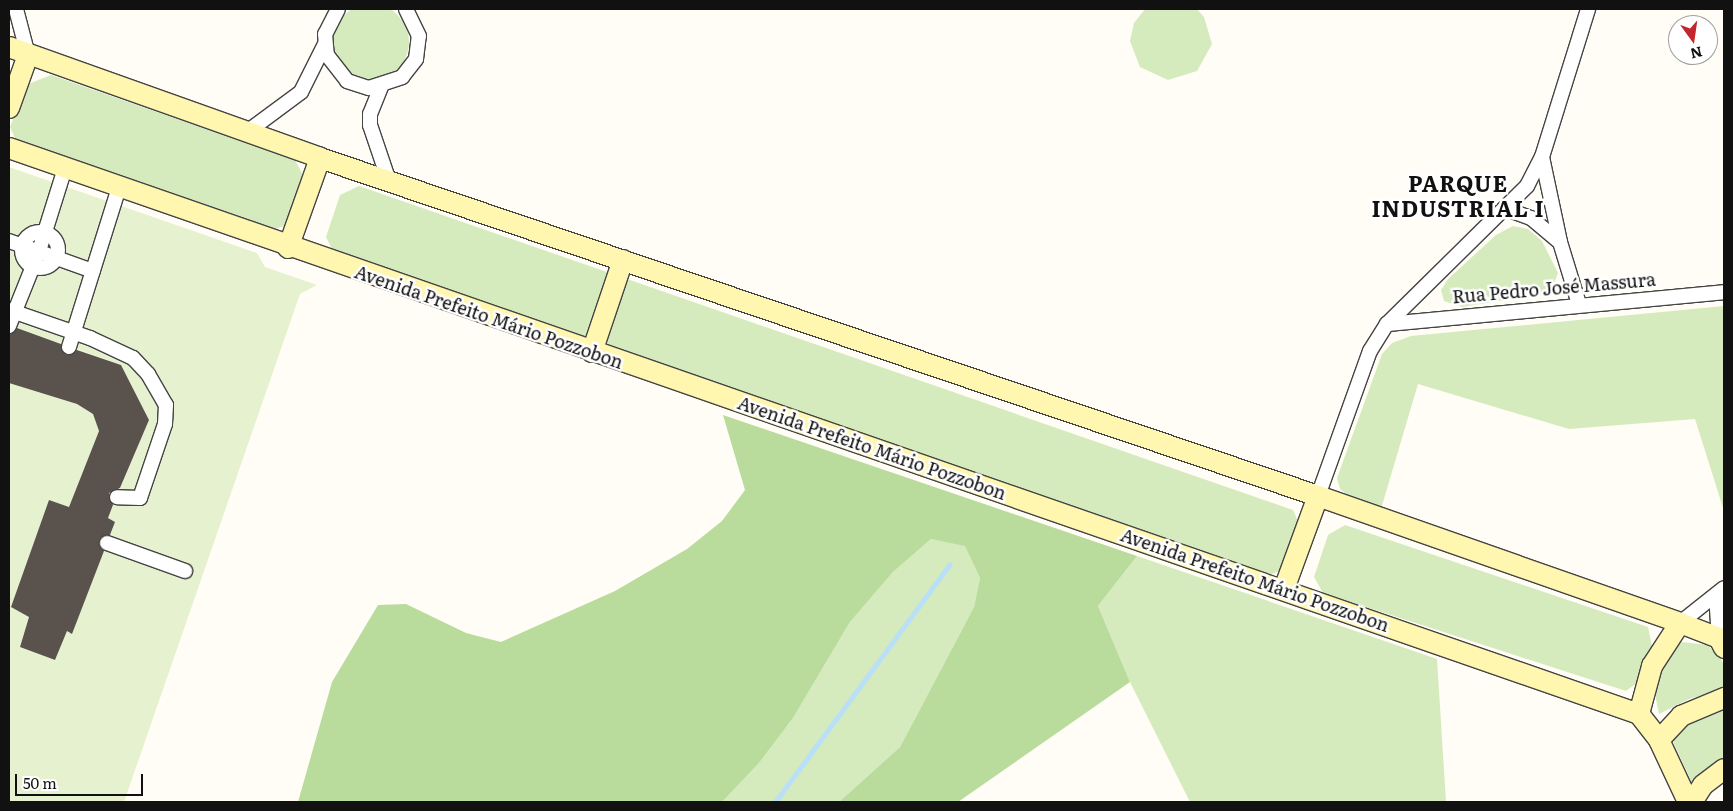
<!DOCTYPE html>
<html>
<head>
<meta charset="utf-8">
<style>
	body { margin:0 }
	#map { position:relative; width:1733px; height:811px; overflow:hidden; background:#fffdf5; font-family:Literata,serif }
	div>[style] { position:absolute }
	.green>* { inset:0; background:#d5ebbd }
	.round { border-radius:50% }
	.forest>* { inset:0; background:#b9dc9c }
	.pitch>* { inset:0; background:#e6f2cf }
	.stream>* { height:5px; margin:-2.5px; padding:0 2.5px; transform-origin:2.5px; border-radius:2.5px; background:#b9e0f7 }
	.building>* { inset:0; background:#5a524d }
	.roads { filter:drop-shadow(1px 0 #444) drop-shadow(-1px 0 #444) drop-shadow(0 1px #444) drop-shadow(0 -1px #444) }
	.street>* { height:14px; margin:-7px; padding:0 7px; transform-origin:7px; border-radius:7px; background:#fff }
	.street>.ring { margin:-7px; padding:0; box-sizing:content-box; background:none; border:14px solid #fff; border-radius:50% }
	.secondary>* { height:20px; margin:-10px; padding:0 10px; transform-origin:10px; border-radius:10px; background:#fff6b0 }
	span { translate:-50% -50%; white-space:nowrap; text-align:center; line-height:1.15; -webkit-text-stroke:5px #fff; paint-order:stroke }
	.street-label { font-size:18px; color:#111 }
	.district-label { font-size:22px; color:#111; font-weight:700; letter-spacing:1px }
	.frame { position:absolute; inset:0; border:10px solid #111; pointer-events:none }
	.north { position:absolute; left:1668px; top:15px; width:50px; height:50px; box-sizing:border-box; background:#fff; border:1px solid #a0a0a0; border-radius:50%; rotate:166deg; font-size:14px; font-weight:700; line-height:20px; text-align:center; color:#111 }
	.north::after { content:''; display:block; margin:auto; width:18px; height:22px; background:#c4262e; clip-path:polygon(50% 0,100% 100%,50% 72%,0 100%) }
	.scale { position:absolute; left:15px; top:774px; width:128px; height:22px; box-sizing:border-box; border:2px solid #111; border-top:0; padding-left:6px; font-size:15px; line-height:18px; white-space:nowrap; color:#111; -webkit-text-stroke:4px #fff; paint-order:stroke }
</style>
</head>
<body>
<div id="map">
	<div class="green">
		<i class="round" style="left:333px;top:4px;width:76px;height:76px"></i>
		<i style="clip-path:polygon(1145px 9px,1197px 9px,1204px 17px,1212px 44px,1197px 71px,1168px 80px,1140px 67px,1130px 41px,1134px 23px)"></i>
		<i style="clip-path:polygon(51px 75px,295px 160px,305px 179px,285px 226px,266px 231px,18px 145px,10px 127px,26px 85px)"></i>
		<i style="clip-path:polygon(359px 186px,1293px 510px,1301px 528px,1286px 567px,1267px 577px,336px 257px,326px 237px,340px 195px)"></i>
		<i style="clip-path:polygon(1513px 226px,1528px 229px,1542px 241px,1558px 273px,1550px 293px,1462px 307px,1444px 301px,1441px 290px,1448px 279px,1496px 235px)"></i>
		<i style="clip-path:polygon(1724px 306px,1724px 511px,1695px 419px,1569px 429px,1418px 384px,1381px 509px,1351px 498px,1340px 489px,1337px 478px,1382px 354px,1392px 343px,1411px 336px)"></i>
		<i style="clip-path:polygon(1345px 525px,1648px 627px,1653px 651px,1638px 682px,1626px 691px,1323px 593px,1314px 577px,1328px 535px)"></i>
		<i style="clip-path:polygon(931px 539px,965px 545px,980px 578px,974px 607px,900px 747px,839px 802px,722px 802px,759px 763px,793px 718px,850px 622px,893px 572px)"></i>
		<i style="clip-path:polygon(1137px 556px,1437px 659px,1446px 802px,1190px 802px,1130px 682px,1098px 606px)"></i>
		<i style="clip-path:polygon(1682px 642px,1707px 645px,1719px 656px,1724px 665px,1724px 689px,1689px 699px,1659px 714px,1653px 684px,1666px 657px)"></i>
		<i style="clip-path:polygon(1724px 705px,1724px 763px,1693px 785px,1674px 744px,1673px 733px,1684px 721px)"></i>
	</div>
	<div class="forest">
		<i style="clip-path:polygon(723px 415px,1137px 556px,1098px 606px,1130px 682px,958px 802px,839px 802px,900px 747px,974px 607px,980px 578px,965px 546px,931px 539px,893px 572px,850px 622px,793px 718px,759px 763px,722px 802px,298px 802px,332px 682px,378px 605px,406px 604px,466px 633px,501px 642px,615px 591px,687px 549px,722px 521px,745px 490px)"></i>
	</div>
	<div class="pitch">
		<i style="clip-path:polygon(9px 167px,257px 253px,265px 267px,317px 285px,300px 294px,124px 802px,9px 802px,9px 383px,77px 404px,93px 414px,99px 431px,69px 507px,49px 500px,29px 617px,20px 647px,55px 660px,67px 631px,72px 634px,115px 522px,108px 518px,149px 420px,121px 365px,9px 325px)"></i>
	</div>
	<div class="stream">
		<i style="left:775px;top:802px;width:295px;rotate:-53.7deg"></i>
	</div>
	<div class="building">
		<i style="clip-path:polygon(17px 328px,61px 344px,66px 355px,77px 350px,121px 365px,149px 420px,120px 488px,109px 493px,113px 505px,108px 518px,115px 522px,110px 535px,99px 540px,104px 551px,72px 634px,67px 631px,55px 660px,20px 647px,29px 617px,11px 607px,49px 500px,69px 507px,99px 431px,93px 414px,77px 404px,9px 383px,9px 335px)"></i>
	</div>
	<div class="roads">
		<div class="street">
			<i style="left:16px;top:9px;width:48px;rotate:75.4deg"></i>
			<i style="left:338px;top:9px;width:28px;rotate:117deg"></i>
			<i style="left:325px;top:34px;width:21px;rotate:85deg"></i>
			<i style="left:327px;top:55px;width:33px;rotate:52deg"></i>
			<i style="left:347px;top:81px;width:23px;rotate:18deg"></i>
			<i style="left:369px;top:88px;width:35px;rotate:-18deg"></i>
			<i style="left:402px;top:77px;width:23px;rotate:-52deg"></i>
			<i style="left:416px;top:59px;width:23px;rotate:-83deg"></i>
			<i style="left:419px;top:36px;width:30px;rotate:-116deg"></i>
			<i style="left:381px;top:87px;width:29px;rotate:112deg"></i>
			<i style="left:370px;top:114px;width:11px;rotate:90deg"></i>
			<i style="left:370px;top:125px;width:59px;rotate:71.3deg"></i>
			<i style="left:247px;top:132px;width:67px;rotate:-36.5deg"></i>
			<i style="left:301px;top:92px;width:54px;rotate:-63.4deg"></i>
			<i style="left:1542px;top:157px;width:87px;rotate:78deg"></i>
			<i style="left:1560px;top:242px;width:65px;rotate:73deg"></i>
			<i style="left:1506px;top:209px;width:27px;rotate:20deg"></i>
			<i style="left:1531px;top:218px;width:38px;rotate:40deg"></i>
			<i class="ring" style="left:22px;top:232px;width:22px;height:22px"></i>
			<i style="left:9px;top:241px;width:89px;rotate:19.7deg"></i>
			<i style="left:9px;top:310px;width:86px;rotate:19.1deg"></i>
			<i style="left:90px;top:338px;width:47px;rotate:24.9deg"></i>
			<i style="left:133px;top:358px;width:22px;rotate:47deg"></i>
			<i style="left:148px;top:374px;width:36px;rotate:60deg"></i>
			<i style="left:166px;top:405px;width:19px;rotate:93deg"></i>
			<i style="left:165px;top:424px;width:78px;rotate:108.7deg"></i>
			<i style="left:140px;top:498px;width:23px;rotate:-178deg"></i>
			<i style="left:1387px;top:324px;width:339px;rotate:-5.4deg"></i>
			<i style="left:9px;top:326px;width:81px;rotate:-68.2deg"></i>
			<i style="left:39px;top:251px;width:87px;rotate:-72.6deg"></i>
			<i style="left:69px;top:347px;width:168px;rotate:-72.6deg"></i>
			<i style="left:1318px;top:496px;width:154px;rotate:-70.3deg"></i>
			<i style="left:1370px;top:351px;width:32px;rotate:-58deg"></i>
			<i style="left:1387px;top:324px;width:197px;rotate:-44.6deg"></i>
			<i style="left:1527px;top:186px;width:33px;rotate:-63deg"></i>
			<i style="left:1542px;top:157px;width:155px;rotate:-72.7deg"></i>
			<i style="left:107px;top:543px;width:83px;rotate:19.7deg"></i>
			<i style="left:1680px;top:623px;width:56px;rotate:-38.5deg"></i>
			<i style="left:1719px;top:638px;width:32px;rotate:-94deg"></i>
			<i style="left:1717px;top:606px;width:12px;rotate:-55deg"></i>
		</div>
		<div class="secondary">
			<i style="left:9px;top:47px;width:330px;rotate:19.6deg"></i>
			<i style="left:320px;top:158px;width:1054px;rotate:18.71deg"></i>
			<i style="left:1318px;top:496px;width:384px;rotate:19.3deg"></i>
			<i style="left:1680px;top:623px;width:42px;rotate:21deg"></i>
			<i style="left:1719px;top:638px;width:11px;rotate:63deg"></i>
			<i style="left:9px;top:108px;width:56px;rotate:-70.3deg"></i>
			<i style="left:9px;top:148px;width:1725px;rotate:19.15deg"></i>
			<i style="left:1639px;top:714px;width:33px;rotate:52deg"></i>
			<i style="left:1659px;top:740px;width:68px;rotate:64.9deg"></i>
			<i style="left:288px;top:248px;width:96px;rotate:-70.4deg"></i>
			<i style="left:592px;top:352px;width:97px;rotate:-71.4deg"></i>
			<i style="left:1284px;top:589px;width:99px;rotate:-69.9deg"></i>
			<i style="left:1639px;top:714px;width:50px;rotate:-74.8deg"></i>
			<i style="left:1652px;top:666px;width:51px;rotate:-56.9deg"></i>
			<i style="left:1659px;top:740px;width:33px;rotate:-47deg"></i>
			<i style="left:1681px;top:716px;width:47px;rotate:-22.7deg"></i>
			<i style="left:1692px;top:802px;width:20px;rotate:-57deg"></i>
			<i style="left:1703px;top:785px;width:26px;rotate:-37deg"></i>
		</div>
	</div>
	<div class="street-label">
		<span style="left:1554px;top:288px;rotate:-5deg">Rua Pedro José Massura</span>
		<span style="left:489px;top:317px;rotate:19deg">Avenida Prefeito Mário Pozzobon</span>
		<span style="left:872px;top:448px;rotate:19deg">Avenida Prefeito Mário Pozzobon</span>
		<span style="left:1255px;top:580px;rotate:19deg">Avenida Prefeito Mário Pozzobon</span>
	</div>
	<div class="district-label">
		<span style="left:1458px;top:195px">PARQUE<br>INDUSTRIAL I</span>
	</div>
	<div class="frame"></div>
	<div class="north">N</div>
	<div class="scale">50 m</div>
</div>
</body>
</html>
